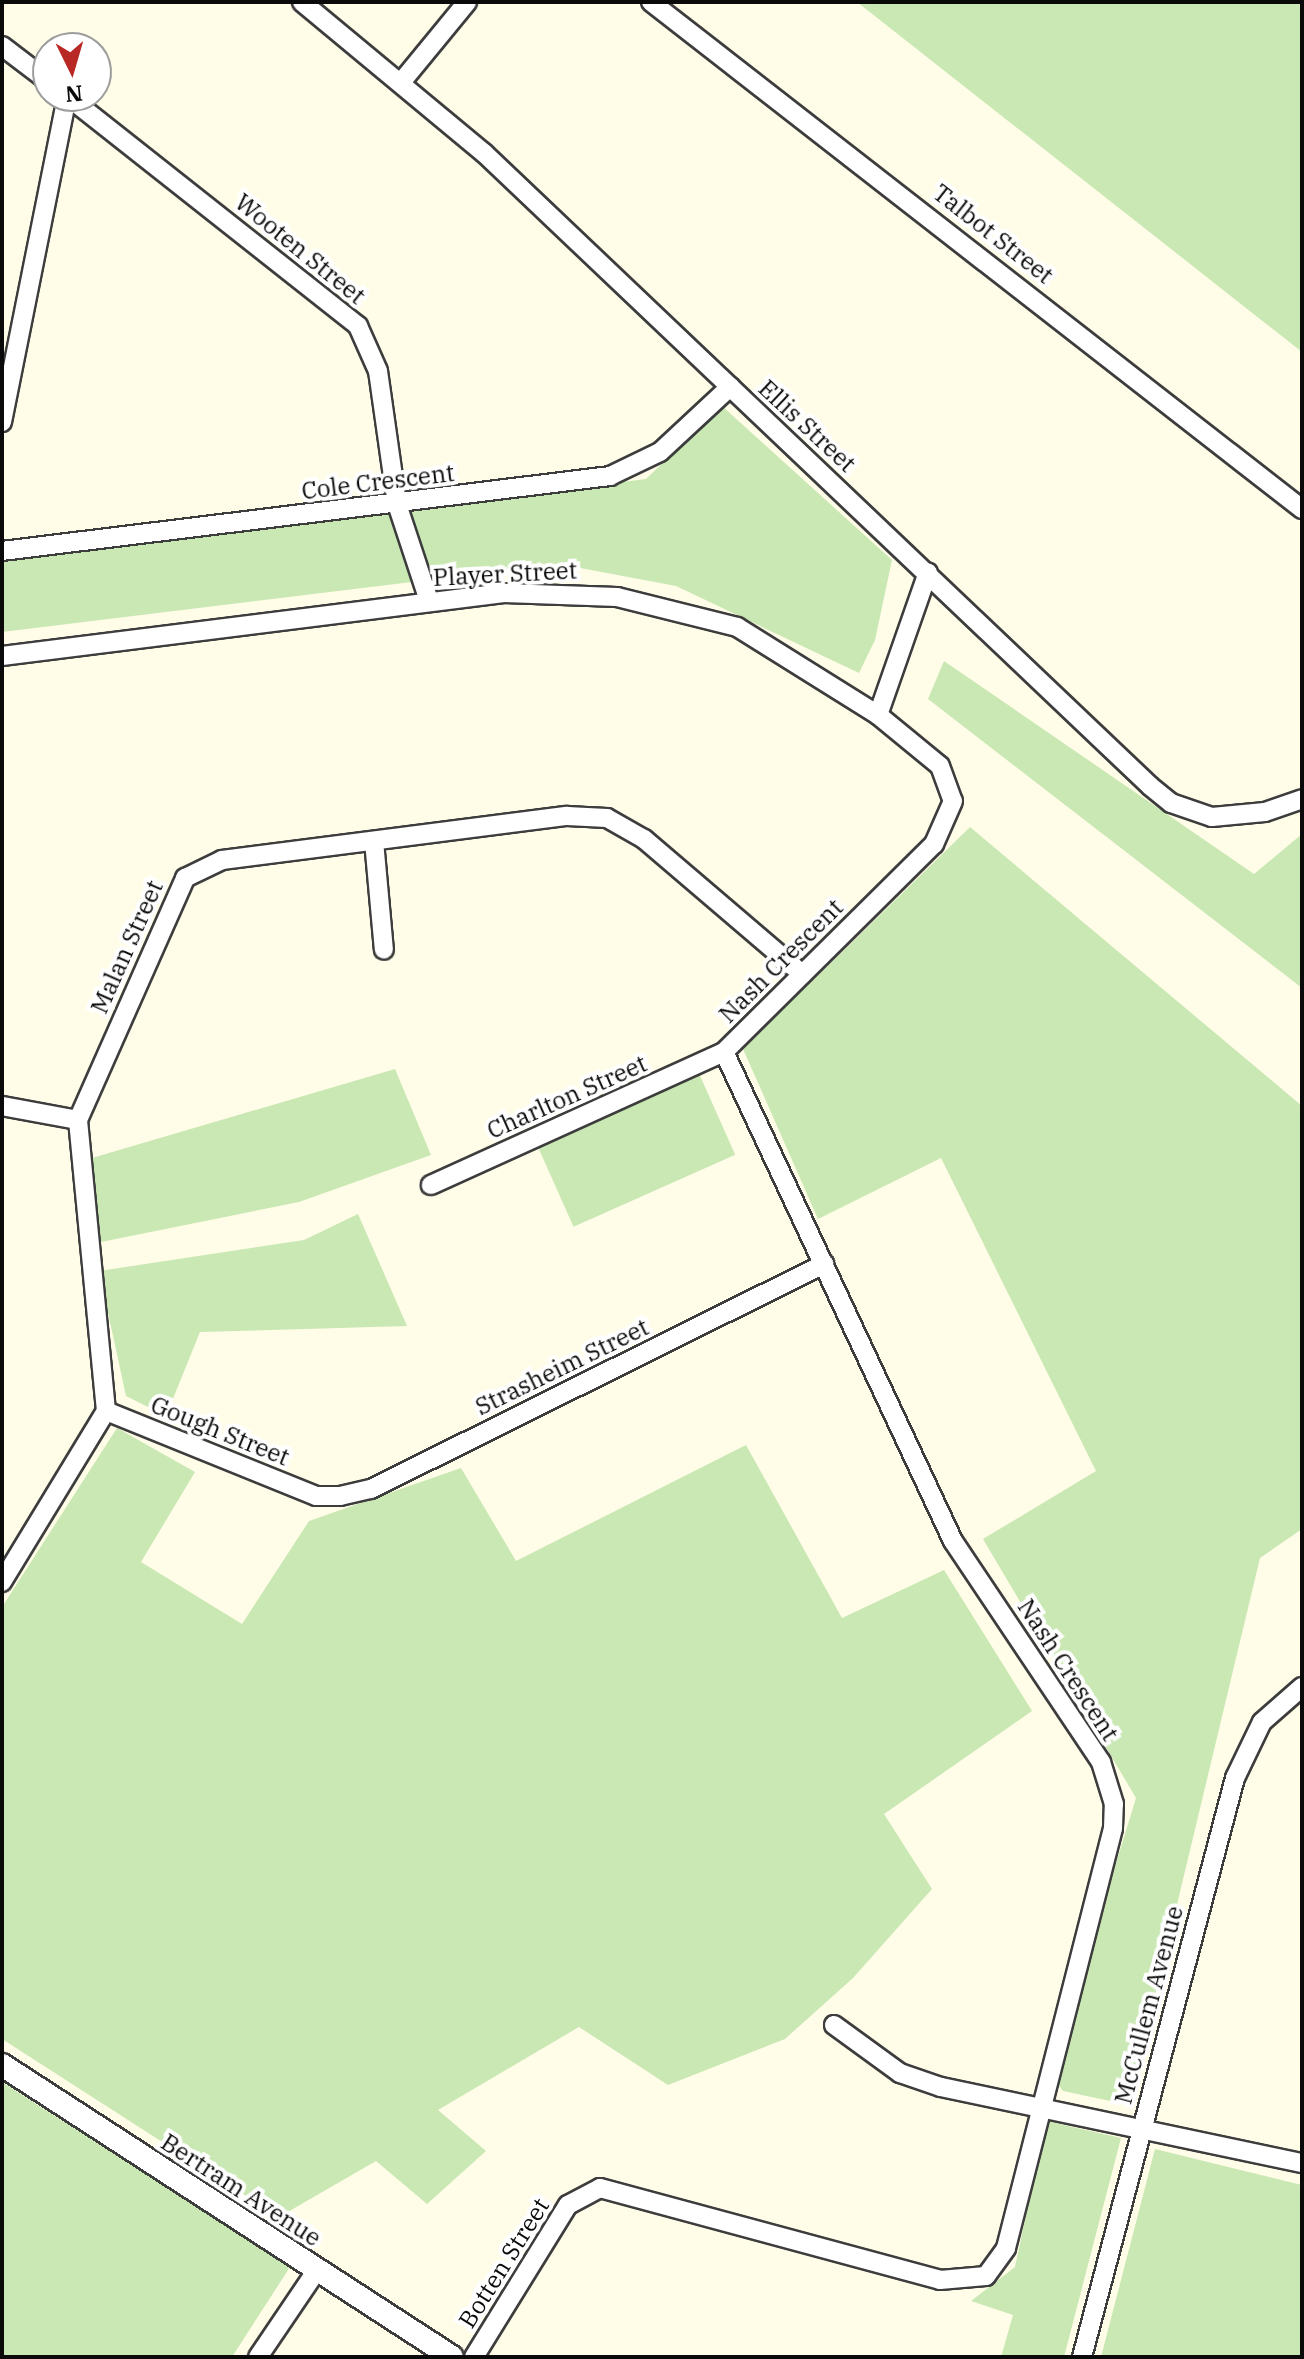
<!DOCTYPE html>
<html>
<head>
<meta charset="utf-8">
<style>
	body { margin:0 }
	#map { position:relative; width:1304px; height:2359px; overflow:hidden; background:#fffce8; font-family:"IBM Plex Serif",serif }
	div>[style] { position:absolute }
	.green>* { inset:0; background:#cae8b3; transform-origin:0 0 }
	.roads { filter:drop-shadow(2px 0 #3d3d3d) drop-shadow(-2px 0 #3d3d3d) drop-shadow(0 2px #3d3d3d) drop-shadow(0 -2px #3d3d3d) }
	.minor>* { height:18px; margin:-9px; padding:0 9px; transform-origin:9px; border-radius:9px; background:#fff }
	.tertiary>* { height:22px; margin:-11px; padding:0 11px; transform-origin:11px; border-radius:11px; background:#fff }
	span { translate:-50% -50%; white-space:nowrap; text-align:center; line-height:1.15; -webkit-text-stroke:8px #fff; paint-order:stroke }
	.street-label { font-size:24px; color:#0a0a0a }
	.frame { position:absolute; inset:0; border:4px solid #0a0a0a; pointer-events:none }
	.north { position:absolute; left:32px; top:32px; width:80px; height:80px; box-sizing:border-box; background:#fff; border:2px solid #9d9d9d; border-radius:50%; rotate:175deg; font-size:22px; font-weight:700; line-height:32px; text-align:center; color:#0a0a0a }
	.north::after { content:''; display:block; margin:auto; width:28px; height:36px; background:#b82825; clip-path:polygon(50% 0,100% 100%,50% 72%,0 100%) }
</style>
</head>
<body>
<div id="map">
	<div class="green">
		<i style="clip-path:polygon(857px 2px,1302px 2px,1302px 352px)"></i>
		<i style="clip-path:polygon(722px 406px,892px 560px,875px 640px,859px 673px,676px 586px,559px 564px,2px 632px,2px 560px,646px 479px)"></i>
		<i style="clip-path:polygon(944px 661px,1254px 874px,1302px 834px,1302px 988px,928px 699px)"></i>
		<i style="clip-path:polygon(970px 827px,1302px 1106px,1302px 1529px,1260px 1558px,1129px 2105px,1063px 2091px,1051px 2075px,1136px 1798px,983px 1539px,1096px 1471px,941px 1158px,818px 1219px,743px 1049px)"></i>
		<i style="clip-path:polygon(395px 1069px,431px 1155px,299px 1202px,96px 1243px,92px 1158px)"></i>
		<i style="left:697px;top:1069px;width:94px;height:177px;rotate:66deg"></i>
		<i style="clip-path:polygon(358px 1214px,407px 1326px,200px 1332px,166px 1416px,126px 1396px,99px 1271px,304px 1240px)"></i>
		<i style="clip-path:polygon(117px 1428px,195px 1472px,141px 1562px,242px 1624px,309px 1521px,461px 1468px,516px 1561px,746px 1445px,842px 1618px,944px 1570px,1032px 1711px,884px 1814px,932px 1889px,853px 1978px,785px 2039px,668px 2085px,579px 2027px,438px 2110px,486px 2151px,427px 2204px,376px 2161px,279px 2217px,2px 2039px,2px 1607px)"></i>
		<i style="clip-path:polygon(2px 2082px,290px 2267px,232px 2357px,2px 2357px)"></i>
		<i style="clip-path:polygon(1046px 2121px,1121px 2138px,1064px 2357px,1001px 2357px,1013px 2315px,971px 2301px,1015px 2267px)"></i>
		<i style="clip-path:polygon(1155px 2149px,1302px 2185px,1302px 2357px,1101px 2357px)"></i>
	</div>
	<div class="roads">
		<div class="minor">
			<i style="left:302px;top:2px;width:236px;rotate:39.7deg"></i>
			<i style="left:484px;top:153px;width:919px;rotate:43.54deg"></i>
			<i style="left:1150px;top:786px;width:27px;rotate:39deg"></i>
			<i style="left:1171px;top:803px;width:43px;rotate:18.9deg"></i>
			<i style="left:1212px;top:817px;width:53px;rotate:-5.4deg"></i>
			<i style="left:1265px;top:812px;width:39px;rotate:-19deg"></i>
			<i style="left:651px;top:2px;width:825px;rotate:37.91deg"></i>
			<i style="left:2px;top:46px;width:58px;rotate:37.3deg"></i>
			<i style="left:403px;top:80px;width:101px;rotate:-50.6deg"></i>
			<i style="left:2px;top:422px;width:332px;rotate:-78.7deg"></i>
			<i style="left:67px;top:96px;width:371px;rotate:38.3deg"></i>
			<i style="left:358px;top:326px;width:49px;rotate:66deg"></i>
			<i style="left:378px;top:371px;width:134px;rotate:81.9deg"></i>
			<i style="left:397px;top:504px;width:102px;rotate:71.7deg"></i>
			<i style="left:2px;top:551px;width:613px;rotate:-7.03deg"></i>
			<i style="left:610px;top:476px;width:55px;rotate:-25.6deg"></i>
			<i style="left:660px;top:452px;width:96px;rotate:-42.9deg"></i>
			<i style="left:2px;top:656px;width:506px;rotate:-7.15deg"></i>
			<i style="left:504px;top:593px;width:113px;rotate:2deg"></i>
			<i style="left:617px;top:597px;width:124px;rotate:14deg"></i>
			<i style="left:737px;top:627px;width:166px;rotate:32deg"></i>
			<i style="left:878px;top:715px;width:80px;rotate:39.4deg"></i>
			<i style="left:940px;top:766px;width:37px;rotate:70deg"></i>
			<i style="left:953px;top:801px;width:47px;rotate:113.8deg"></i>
			<i style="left:934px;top:844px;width:296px;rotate:135.3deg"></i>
			<i style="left:724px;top:1052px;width:322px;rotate:155.6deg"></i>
			<i style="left:878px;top:715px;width:151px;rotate:-70.7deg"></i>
			<i style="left:374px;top:841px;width:109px;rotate:84.8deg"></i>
			<i style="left:2px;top:1106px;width:77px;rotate:10.4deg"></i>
			<i style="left:106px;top:1411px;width:227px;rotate:22deg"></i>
			<i style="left:316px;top:1496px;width:24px"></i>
			<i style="left:340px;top:1496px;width:32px;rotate:-13deg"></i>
			<i style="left:371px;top:1489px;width:506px;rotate:-26.41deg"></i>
			<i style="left:2px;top:1582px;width:200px;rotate:-58.7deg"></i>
			<i style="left:106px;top:1411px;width:292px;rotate:-95.5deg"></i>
			<i style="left:78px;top:1120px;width:265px;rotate:-66.1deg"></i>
			<i style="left:185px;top:878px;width:41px;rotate:-25.9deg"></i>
			<i style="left:222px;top:860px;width:348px;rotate:-7.3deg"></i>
			<i style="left:567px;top:816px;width:40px;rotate:2.9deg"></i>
			<i style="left:607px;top:818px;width:43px;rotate:29.6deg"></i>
			<i style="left:644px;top:839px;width:208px;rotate:40.5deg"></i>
			<i style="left:834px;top:2025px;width:82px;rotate:36deg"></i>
			<i style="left:900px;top:2073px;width:43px;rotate:18.9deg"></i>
			<i style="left:941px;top:2087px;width:369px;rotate:11.9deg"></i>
			<i style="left:258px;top:2357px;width:105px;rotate:-55.9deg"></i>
			<i style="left:474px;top:2357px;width:179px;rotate:-58.3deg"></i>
			<i style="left:568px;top:2205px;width:36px;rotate:-28deg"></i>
			<i style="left:600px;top:2188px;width:352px;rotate:15.1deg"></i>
			<i style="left:940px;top:2280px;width:46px;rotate:-5deg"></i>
			<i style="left:986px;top:2276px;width:34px;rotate:-54deg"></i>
			<i style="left:1006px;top:2248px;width:433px;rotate:-75.7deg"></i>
			<i style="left:1113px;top:1828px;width:24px;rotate:-88deg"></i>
			<i style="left:1114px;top:1804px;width:44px;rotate:-107.2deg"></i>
			<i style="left:1101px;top:1762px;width:266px;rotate:-123.8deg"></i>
			<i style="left:953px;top:1541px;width:540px;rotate:-115.09deg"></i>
			<i style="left:1082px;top:2357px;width:599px;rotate:-75.2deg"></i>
			<i style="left:1235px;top:1778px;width:62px;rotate:-64.3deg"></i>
			<i style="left:1262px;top:1722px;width:53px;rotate:-41.2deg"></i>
		</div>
		<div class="tertiary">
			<i style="left:2px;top:2065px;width:536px;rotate:32.98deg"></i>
		</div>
	</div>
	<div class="street-label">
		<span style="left:993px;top:234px;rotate:38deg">Talbot Street</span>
		<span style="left:300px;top:249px;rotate:39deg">Wooten Street</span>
		<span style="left:807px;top:426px;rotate:43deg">Ellis Street</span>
		<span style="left:378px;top:482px;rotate:-7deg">Cole Crescent</span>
		<span style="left:505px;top:574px;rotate:-3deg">Player Street</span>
		<span style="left:127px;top:947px;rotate:-66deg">Malan Street</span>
		<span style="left:781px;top:961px;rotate:-45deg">Nash Crescent</span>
		<span style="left:567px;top:1097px;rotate:-24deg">Charlton Street</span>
		<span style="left:562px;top:1367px;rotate:-26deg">Strasheim Street</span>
		<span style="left:220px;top:1431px;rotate:22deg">Gough Street</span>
		<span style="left:1068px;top:1670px;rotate:57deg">Nash Crescent</span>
		<span style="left:1149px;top:2005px;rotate:-75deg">McCullem Avenue</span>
		<span style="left:241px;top:2190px;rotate:33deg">Bertram Avenue</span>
		<span style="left:504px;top:2263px;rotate:-58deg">Botten Street</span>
	</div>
	<div class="frame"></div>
	<div class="north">N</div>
</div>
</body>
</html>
